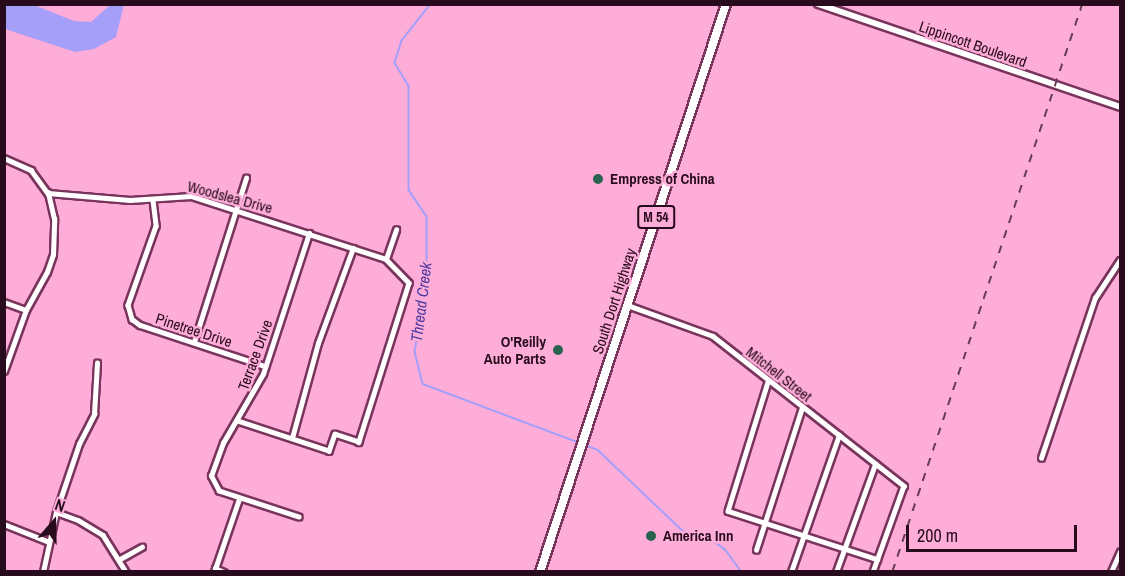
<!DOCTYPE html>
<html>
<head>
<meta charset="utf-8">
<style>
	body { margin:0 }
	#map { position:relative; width:1125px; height:576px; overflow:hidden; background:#feadd8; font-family:"Archivo Narrow",sans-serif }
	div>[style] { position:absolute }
	.water>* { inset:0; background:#a69ff9 }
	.stream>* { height:1.5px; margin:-0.75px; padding:0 0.75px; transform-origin:0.75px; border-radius:0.75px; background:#a69ff9 }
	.roads { filter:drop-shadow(2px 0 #79345c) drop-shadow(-2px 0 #79345c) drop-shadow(0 2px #79345c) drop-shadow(0 -2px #79345c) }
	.minor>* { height:4.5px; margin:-2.25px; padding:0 2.25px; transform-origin:2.25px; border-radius:2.25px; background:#fff }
	.tertiary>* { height:6px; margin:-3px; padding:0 3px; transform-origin:3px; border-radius:3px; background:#fff }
	.primary>* { height:8px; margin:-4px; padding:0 4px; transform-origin:4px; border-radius:4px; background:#fff }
	.rail>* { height:1.5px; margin-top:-0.75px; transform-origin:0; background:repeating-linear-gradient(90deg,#683b54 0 8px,transparent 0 16px) }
	.dots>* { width:16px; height:16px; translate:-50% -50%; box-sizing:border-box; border:3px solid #feadd8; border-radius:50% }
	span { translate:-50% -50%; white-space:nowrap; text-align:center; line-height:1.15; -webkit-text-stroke:5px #feadd8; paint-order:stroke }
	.shield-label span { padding:2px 4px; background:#feadd8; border:2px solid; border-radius:4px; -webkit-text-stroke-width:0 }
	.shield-label { font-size:14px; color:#280b1c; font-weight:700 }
	.street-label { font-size:15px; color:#280b1c }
	.poi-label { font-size:15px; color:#280b1c; font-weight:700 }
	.left { translate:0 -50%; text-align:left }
	.right { translate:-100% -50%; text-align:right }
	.water-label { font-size:16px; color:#4e3ba1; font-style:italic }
	.frame { position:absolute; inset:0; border:6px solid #280b1c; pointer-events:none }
	.north { position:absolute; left:24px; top:492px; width:60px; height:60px; -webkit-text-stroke:4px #feadd8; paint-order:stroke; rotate:20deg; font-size:16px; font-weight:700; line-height:24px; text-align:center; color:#280b1c }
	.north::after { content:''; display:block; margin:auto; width:21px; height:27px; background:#280b1c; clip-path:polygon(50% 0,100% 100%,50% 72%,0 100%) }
	.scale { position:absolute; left:906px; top:525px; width:171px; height:27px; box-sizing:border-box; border:3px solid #280b1c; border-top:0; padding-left:8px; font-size:18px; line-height:21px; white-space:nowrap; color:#280b1c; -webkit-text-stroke:4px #feadd8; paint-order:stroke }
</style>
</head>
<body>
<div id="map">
	<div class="water">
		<i style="clip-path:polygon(4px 5px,34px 5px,74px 21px,91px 22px,110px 5px,124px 5px,116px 37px,94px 49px,75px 52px,5px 29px)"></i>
	</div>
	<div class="stream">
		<i style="left:431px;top:4px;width:47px;rotate:128.1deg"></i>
		<i style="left:402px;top:41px;width:23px;rotate:108deg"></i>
		<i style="left:395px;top:63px;width:27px;rotate:59deg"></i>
		<i style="left:409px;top:86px;width:104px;rotate:90deg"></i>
		<i style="left:409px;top:190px;width:32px;rotate:56deg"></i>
		<i style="left:427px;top:217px;width:66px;rotate:90deg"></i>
		<i style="left:427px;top:283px;width:70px;rotate:99.9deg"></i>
		<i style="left:415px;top:352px;width:33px;rotate:76deg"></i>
		<i style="left:423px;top:384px;width:168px;rotate:20.6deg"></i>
		<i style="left:585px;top:445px;width:14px;rotate:21deg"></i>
		<i style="left:598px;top:450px;width:117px;rotate:43.6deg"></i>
		<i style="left:683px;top:531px;width:27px;rotate:15deg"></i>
		<i style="left:709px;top:538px;width:19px;rotate:35deg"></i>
		<i style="left:725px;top:549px;width:29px;rotate:54deg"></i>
	</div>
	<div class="roads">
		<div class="minor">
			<i style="left:4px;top:158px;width:30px;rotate:24deg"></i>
			<i style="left:31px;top:170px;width:29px;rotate:54deg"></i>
			<i style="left:48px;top:193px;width:82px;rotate:4.9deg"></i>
			<i style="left:130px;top:200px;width:61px;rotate:-3.8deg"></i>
			<i style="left:191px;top:196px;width:205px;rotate:17.9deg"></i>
			<i style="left:386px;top:259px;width:33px;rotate:46deg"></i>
			<i style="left:409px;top:283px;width:167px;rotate:107.5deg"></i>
			<i style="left:359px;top:442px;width:25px;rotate:-162deg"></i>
			<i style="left:335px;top:434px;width:18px;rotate:109deg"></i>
			<i style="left:329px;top:451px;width:97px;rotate:-161.9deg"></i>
			<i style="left:153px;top:200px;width:26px;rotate:83deg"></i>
			<i style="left:156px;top:226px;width:84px;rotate:109.5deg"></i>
			<i style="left:128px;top:305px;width:15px;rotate:74deg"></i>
			<i style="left:132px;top:319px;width:10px;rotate:37deg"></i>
			<i style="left:140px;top:325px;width:132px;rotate:18.2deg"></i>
			<i style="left:386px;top:259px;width:31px;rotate:-71deg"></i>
			<i style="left:4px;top:302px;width:23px;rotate:20deg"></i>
			<i style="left:627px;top:305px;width:91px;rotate:19.8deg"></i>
			<i style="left:713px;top:336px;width:243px;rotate:38.1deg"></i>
			<i style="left:904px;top:486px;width:91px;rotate:109.8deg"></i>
			<i style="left:194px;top:342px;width:172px;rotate:-72.4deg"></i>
			<i style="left:4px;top:371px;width:65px;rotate:-70.2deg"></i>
			<i style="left:26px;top:310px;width:43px;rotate:-61.1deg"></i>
			<i style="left:47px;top:272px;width:18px;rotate:-71deg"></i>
			<i style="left:53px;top:255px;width:36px;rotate:-88deg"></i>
			<i style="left:54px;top:219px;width:27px;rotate:-103deg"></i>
			<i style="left:768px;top:382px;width:135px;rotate:107.2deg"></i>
			<i style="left:728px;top:511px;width:157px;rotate:17.9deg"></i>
			<i style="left:292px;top:438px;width:98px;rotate:-74.7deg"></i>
			<i style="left:318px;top:343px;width:101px;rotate:-69.8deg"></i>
			<i style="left:1041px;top:458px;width:169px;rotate:-71.4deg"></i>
			<i style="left:1095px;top:298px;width:45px;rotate:-56.7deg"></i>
			<i style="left:56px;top:512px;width:23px;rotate:20deg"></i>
			<i style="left:78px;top:520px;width:29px;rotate:31deg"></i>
			<i style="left:103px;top:535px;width:44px;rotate:58.1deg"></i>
			<i style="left:299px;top:517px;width:84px;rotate:-162deg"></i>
			<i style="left:219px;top:491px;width:17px;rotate:-118deg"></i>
			<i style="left:211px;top:476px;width:35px;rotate:-70deg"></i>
			<i style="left:223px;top:443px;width:80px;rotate:-59.9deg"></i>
			<i style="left:263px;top:374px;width:148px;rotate:-71.9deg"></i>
			<i style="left:4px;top:524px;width:46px;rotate:21.6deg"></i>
			<i style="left:756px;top:550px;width:149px;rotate:-72.1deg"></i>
			<i style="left:120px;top:559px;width:25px;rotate:-29deg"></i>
			<i style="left:215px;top:568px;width:10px;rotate:24deg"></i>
			<i style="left:43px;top:572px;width:61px;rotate:-77.8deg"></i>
			<i style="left:56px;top:512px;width:72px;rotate:-71.3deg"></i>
			<i style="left:79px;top:444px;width:34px;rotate:-63deg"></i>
			<i style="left:94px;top:414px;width:51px;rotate:-86.6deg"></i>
			<i style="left:214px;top:572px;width:77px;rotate:-71.1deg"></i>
			<i style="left:791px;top:572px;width:145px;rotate:-70.7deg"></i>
			<i style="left:836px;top:572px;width:115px;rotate:-70.1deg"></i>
			<i style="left:1111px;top:572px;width:22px;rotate:-66deg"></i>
		</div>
		<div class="tertiary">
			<i style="left:818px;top:4px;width:319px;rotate:18.8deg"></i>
		</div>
		<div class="primary">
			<i style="left:540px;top:572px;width:598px;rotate:-71.87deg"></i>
		</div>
	</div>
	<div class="rail">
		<i style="left:892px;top:572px;width:599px;rotate:-71.5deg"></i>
	</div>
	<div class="dots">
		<i style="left:598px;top:179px;background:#27634d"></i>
		<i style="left:558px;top:350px;background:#27634d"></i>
		<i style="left:651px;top:536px;background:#27634d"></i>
	</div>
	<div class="shield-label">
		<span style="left:656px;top:217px">M 54</span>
	</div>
	<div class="street-label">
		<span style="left:973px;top:44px;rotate:19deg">Lippincott Boulevard</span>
		<span style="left:230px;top:197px;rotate:15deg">Woodslea Drive</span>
		<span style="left:614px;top:301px;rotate:-72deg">South Dort Highway</span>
		<span style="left:194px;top:330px;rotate:18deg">Pinetree Drive</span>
		<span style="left:255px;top:355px;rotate:-70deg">Terrace Drive</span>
		<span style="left:779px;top:374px;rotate:38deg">Mitchell Street</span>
	</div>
	<div class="poi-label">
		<span class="left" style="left:610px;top:179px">Empress of China</span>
		<span class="right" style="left:546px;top:350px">O'Reilly<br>Auto Parts</span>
		<span class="left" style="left:663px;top:536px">America Inn</span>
	</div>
	<div class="water-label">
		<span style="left:421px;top:302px;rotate:-83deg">Thread Creek</span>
	</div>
	<div class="frame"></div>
	<div class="north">N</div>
	<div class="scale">200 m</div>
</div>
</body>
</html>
